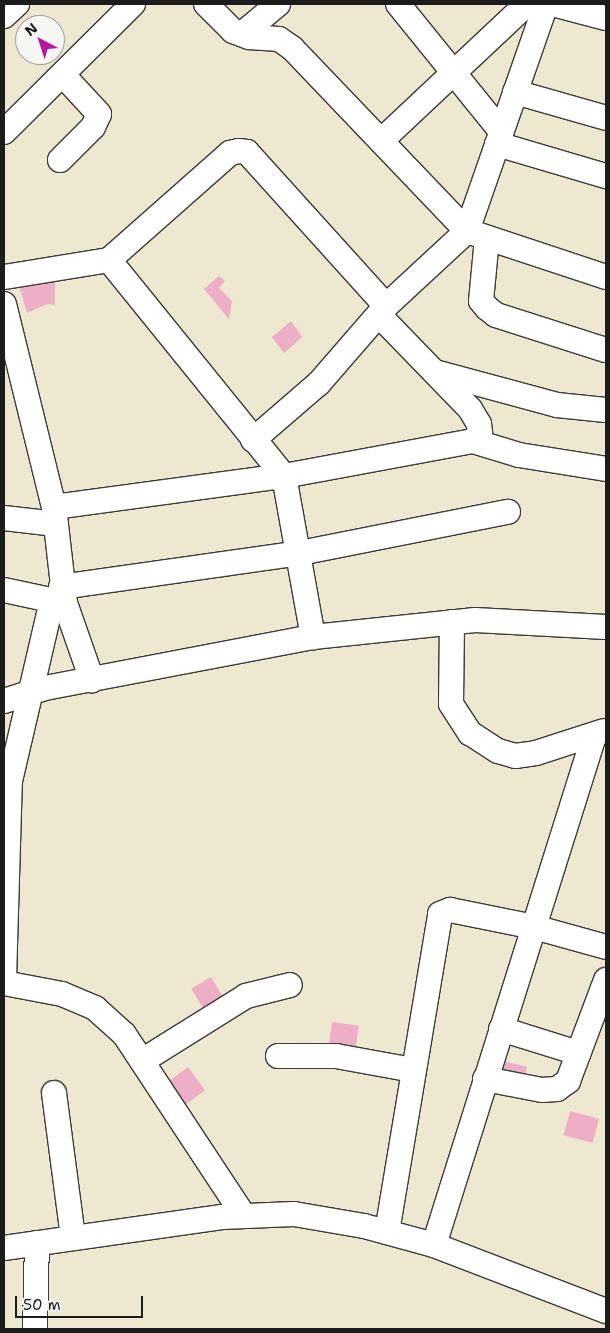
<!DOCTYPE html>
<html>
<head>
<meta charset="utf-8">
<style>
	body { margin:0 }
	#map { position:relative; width:610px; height:1333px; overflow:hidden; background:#eee8d1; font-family:"Shantell Sans",sans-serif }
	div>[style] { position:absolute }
	.building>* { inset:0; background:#edaec6; transform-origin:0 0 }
	.roads { filter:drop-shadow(1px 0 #3c3b37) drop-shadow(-1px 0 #3c3b37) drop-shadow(0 1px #3c3b37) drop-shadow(0 -1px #3c3b37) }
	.minor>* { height:24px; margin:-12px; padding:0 12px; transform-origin:12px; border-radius:12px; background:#fff }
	span { translate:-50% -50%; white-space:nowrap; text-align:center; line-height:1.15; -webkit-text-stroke:4px #f6f6f2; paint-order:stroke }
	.frame { position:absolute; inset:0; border:5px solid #1c1c1c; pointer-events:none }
	.north { position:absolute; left:15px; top:15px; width:50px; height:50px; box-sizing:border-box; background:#f6f6f2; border:1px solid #9f9f9c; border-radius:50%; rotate:320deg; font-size:14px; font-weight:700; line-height:20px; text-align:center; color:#1c1c1c }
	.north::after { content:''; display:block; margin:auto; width:18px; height:22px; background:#b5179e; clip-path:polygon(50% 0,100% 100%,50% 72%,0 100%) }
	.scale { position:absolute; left:15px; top:1296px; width:128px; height:22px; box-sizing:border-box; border:2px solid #1c1c1c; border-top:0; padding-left:6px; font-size:15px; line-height:18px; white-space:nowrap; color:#1c1c1c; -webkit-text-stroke:4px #f6f6f2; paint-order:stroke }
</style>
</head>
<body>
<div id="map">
	<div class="building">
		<i style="clip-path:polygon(55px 276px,55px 305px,47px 304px,27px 313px,18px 282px)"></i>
		<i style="clip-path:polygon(219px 276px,225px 281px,219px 288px,232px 301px,229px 319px,204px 289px)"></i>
		<i style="clip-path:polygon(291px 321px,302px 337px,284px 353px,272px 337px)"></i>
		<i style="left:211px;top:977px;width:23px;height:23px;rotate:59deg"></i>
		<i style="left:332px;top:1022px;width:27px;height:26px;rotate:8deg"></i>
		<i style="left:499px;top:1060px;width:29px;height:14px;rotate:14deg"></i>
		<i style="left:188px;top:1067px;width:29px;height:29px;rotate:54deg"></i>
		<i style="left:570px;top:1111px;width:30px;height:25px;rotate:15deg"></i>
	</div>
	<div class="roads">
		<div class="minor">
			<i style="left:206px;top:4px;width:38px;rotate:45deg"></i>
			<i style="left:233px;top:31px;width:17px;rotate:21deg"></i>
			<i style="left:249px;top:37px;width:30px;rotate:4deg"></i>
			<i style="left:279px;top:39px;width:16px;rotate:35deg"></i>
			<i style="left:292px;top:48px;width:253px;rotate:46.3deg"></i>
			<i style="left:467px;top:231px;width:146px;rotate:18.3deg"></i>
			<i style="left:398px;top:4px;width:164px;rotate:51deg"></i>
			<i style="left:552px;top:4px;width:56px;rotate:14.5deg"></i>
			<i style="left:4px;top:16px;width:18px;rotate:-43deg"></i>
			<i style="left:242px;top:34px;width:47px;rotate:-39.8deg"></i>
			<i style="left:515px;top:92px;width:95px;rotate:15.9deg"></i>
			<i style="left:4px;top:132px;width:182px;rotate:-44.8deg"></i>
			<i style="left:381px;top:141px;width:200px;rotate:-43.2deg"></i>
			<i style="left:497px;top:144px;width:114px;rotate:16.4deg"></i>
			<i style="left:60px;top:160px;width:47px;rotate:-45deg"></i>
			<i style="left:93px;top:127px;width:14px;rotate:-65deg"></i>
			<i style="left:99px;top:114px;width:54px;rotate:-132.8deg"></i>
			<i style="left:487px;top:238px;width:63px;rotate:95.4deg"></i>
			<i style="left:481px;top:301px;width:9px;rotate:49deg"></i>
			<i style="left:487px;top:308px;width:11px;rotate:38deg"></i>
			<i style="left:496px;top:315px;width:115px;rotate:17.7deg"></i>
			<i style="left:109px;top:260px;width:278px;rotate:51deg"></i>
			<i style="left:284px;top:476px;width:164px;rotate:79.8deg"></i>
			<i style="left:4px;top:277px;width:106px;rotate:-9.2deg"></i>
			<i style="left:109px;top:260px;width:162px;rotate:-41.5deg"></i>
			<i style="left:230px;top:153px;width:9px;rotate:-13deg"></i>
			<i style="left:239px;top:151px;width:8px;rotate:7deg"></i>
			<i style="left:247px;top:152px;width:207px;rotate:47.9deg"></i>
			<i style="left:386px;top:306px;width:110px;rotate:-42.8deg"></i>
			<i style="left:467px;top:231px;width:240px;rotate:-70.8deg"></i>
			<i style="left:4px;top:304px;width:209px;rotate:76.2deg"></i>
			<i style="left:54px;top:507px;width:97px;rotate:83.5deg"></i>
			<i style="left:65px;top:603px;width:82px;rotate:70.7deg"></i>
			<i style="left:435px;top:372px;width:126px;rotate:15.1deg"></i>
			<i style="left:557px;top:405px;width:49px;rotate:5.8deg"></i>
			<i style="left:253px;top:440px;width:87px;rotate:-40.8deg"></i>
			<i style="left:319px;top:383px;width:102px;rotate:-49deg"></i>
			<i style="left:473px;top:441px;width:48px;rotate:16.9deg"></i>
			<i style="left:519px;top:455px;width:88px;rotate:9.1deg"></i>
			<i style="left:54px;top:507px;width:232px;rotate:-7.7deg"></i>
			<i style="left:284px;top:476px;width:192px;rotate:-10.5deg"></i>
			<i style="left:473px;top:441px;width:11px;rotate:-49deg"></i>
			<i style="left:480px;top:433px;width:9px;rotate:-96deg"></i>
			<i style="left:479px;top:424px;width:17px;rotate:-121deg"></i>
			<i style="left:470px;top:409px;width:131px;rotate:-134.1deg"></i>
			<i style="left:4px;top:518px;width:52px;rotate:6.6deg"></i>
			<i style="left:61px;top:587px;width:241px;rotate:-8.1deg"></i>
			<i style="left:300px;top:553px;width:212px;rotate:-11.2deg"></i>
			<i style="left:4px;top:590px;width:62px;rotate:12deg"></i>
			<i style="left:452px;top:622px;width:82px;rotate:90.7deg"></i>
			<i style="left:451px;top:704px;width:35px;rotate:57deg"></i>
			<i style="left:470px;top:733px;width:33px;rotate:33deg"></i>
			<i style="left:498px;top:751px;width:18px;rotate:16deg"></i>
			<i style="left:515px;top:756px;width:21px;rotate:-8deg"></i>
			<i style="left:536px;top:753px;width:71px;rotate:-17.9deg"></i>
			<i style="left:4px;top:701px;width:43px;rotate:-17.6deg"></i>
			<i style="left:45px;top:688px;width:273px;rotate:-10.8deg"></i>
			<i style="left:313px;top:637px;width:163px;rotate:-6deg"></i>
			<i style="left:475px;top:620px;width:131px;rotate:3.1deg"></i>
			<i style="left:4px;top:979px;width:198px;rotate:-88.3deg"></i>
			<i style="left:10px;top:781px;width:186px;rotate:-76.9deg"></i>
			<i style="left:4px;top:983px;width:59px;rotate:10.7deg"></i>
			<i style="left:62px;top:994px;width:36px;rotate:23deg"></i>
			<i style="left:95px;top:1008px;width:39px;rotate:42deg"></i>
			<i style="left:124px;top:1034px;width:218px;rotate:56.6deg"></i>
			<i style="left:501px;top:1029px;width:81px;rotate:17.3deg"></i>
			<i style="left:278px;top:1056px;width:58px"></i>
			<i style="left:336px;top:1056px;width:78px;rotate:10.3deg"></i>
			<i style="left:142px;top:1061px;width:123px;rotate:-32deg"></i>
			<i style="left:246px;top:996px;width:45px;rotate:-14deg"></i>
			<i style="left:485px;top:1079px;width:58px;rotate:10.9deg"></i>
			<i style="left:542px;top:1090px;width:15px;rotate:-4deg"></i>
			<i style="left:557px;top:1089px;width:14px;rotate:-36deg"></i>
			<i style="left:568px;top:1081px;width:108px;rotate:-69.4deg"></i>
			<i style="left:54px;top:1093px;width:146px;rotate:82.5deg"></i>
			<i style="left:387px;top:1232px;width:322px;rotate:-80.5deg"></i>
			<i style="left:440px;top:914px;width:11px;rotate:-22deg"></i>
			<i style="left:450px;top:910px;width:86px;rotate:11.4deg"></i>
			<i style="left:534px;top:927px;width:75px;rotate:15.5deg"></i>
			<i style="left:434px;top:1245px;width:534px;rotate:-72.55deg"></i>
			<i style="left:4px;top:1248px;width:220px;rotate:-8.1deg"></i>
			<i style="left:222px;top:1217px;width:72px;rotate:-2.4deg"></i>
			<i style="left:294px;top:1214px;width:71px;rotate:9.7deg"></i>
			<i style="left:364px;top:1226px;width:73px;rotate:15.2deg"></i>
			<i style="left:434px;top:1245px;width:184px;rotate:21deg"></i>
			<i style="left:35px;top:1329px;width:86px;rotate:-88.7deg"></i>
		</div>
	</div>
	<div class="frame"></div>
	<div class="north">N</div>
	<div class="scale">50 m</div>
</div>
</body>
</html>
